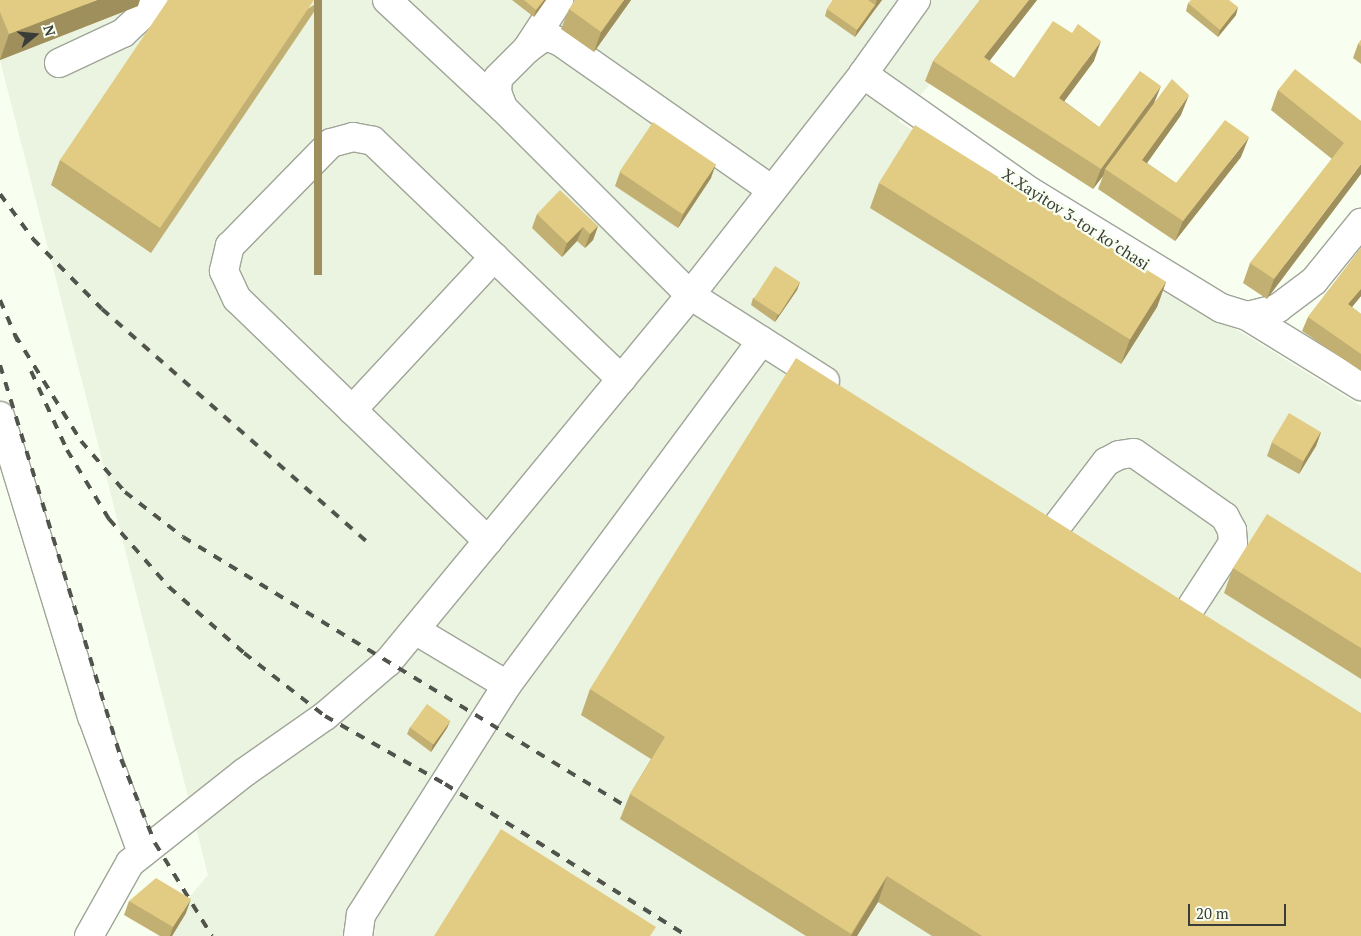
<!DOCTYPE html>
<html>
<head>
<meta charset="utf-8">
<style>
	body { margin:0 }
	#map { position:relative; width:1361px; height:936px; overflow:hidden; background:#f8fef0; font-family:"PT Serif",serif }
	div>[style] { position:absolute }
	.built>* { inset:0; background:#ebf4e0 }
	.roads { filter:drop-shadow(1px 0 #9fa598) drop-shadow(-1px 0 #9fa598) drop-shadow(0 1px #9fa598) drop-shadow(0 -1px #9fa598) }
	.minor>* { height:28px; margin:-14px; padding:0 14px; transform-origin:14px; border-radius:14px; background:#fff }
	.rail>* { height:4px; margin-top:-2px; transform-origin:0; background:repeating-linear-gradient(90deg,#51544d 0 9px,transparent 0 18px) }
	.wall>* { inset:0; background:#c2af72 }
	.shaded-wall>* { inset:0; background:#9e8f5c; transform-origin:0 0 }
	.building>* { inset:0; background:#e2cc84; transform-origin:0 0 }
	span { translate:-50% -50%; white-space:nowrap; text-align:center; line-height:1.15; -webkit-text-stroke:4.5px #f8fef0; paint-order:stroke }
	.street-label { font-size:16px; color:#3a3d37 }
	.north { position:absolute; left:10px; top:10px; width:50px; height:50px; -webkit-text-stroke:4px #f8fef0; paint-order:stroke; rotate:73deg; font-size:14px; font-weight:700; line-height:20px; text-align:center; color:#3a3d37 }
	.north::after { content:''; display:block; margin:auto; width:18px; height:22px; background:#3a3d37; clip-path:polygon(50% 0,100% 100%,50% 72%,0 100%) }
	.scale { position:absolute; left:1188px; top:904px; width:98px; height:22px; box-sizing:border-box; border:2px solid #3a3d37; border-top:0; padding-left:6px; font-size:15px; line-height:18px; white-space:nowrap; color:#3a3d37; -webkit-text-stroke:4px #f8fef0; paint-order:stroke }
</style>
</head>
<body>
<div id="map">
	<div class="built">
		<i style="clip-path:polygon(0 0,1003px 0,898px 121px,1361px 406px,1361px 936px,157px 936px,208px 875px,0 60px)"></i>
	</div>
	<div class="roads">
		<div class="minor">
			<i style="left:387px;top:0;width:158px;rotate:43deg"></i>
			<i style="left:916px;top:0;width:91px;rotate:125.6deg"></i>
			<i style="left:863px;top:74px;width:205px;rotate:35.1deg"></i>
			<i style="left:1031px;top:192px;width:223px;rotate:31.4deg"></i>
			<i style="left:1221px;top:308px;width:27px;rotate:17deg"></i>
			<i style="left:1247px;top:316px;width:32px;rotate:-14deg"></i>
			<i style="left:1278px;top:308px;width:45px;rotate:-36.9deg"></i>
			<i style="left:1314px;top:281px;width:75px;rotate:-51deg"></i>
			<i style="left:527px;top:49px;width:59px;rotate:-56.9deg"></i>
			<i style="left:59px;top:63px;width:71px;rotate:-25.1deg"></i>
			<i style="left:123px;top:33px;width:40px;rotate:-43deg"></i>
			<i style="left:152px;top:6px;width:6px;rotate:-72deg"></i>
			<i style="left:772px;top:190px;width:258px;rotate:-145deg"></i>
			<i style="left:561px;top:42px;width:17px;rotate:-159deg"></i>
			<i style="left:545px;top:36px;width:22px;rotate:144deg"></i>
			<i style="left:527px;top:49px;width:41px;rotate:135deg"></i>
			<i style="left:498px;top:78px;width:14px;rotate:94deg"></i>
			<i style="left:497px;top:92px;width:17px;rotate:69deg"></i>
			<i style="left:503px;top:108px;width:264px;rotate:45deg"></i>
			<i style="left:690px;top:295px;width:160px;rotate:32.5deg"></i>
			<i style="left:1247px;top:316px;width:134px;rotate:31.6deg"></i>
			<i style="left:352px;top:410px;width:209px;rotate:-47.1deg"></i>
			<i style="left:0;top:416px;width:314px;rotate:73deg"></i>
			<i style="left:92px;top:716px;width:146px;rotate:69.9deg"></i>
			<i style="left:1057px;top:526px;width:81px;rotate:-52.6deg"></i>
			<i style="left:1106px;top:462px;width:15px;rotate:-28deg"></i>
			<i style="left:1119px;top:455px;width:15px;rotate:-8deg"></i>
			<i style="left:1134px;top:453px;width:111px;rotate:35.1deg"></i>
			<i style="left:1225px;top:517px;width:15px;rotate:62deg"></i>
			<i style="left:1232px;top:530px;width:13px;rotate:86deg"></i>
			<i style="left:1233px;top:543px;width:79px;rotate:123.1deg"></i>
			<i style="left:488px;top:541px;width:349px;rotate:-136deg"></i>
			<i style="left:237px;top:299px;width:31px;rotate:-115deg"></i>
			<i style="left:224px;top:271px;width:26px;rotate:-77deg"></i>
			<i style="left:230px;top:246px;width:144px;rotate:-45.6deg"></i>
			<i style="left:331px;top:143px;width:23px;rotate:-15deg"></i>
			<i style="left:353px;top:137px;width:20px;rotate:11deg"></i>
			<i style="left:373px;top:141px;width:344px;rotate:43.8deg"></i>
			<i style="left:415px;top:630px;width:107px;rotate:30.9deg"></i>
			<i style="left:89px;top:936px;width:84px;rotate:-60.7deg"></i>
			<i style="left:130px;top:863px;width:147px;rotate:-38.4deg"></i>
			<i style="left:245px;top:772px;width:98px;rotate:-35deg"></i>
			<i style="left:325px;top:716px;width:83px;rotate:-40.6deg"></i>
			<i style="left:388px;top:662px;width:475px;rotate:-50.5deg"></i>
			<i style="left:690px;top:295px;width:281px;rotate:-51.9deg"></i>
			<i style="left:358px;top:936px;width:21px;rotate:-82deg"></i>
			<i style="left:361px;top:915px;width:272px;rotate:-57.6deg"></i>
			<i style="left:507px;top:685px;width:428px;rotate:-53.5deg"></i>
		</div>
	</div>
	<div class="rail">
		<i style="left:0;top:194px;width:56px;rotate:53.7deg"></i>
		<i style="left:33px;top:239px;width:98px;rotate:45.4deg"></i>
		<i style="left:102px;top:309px;width:353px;rotate:41.3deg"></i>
		<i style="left:0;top:300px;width:46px;rotate:66.8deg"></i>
		<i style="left:15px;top:335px;width:125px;rotate:58.1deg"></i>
		<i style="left:81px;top:441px;width:67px;rotate:49.2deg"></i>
		<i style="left:125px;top:492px;width:73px;rotate:37.8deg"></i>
		<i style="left:183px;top:537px;width:531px;rotate:31.3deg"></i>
		<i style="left:0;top:365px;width:412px;rotate:72.9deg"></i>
		<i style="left:121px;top:759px;width:91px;rotate:68deg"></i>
		<i style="left:155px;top:843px;width:109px;rotate:58.5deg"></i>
		<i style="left:31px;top:371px;width:87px;rotate:65.5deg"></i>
		<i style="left:67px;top:450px;width:81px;rotate:58.7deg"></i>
		<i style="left:109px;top:519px;width:91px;rotate:48.6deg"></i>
		<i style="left:169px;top:587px;width:100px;rotate:41.3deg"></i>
		<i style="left:244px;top:653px;width:103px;rotate:37.9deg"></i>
		<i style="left:325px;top:716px;width:138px;rotate:29.5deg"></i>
		<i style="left:445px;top:784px;width:286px;rotate:32.1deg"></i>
	</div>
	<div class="wall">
		<i style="clip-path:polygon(0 0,138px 6px,0 60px)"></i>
		<i style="clip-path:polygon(322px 0,151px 253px,51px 185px,60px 160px)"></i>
		<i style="clip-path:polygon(512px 0,546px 0,534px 17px)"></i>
		<i style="clip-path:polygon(631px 0,594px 52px,561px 29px,569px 9px)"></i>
		<i style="clip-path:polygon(833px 0,882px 0,855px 37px,825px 16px,827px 9px)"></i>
		<i style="clip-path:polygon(980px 0,1037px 0,989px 61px,1014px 78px,1094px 61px,1064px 101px,1099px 127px,1154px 103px,1181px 115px,1147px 163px,1176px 183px,1241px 157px,1175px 241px,1098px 189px,1103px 176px,1093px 189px,925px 81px,933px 61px)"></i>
		<i style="clip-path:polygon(1188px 3px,1236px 15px,1218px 37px,1186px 11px)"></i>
		<i style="clip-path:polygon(1361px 40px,1361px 64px,1353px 58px,1358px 44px)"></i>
		<i style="clip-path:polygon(1278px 90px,1361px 121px,1267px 299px,1243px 283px,1250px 263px,1332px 159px,1271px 110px)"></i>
		<i style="clip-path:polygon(620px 172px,711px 178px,678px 228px,615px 186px)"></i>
		<i style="clip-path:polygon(879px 183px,1166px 282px,1157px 307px,1121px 364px,870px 208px)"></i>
		<i style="clip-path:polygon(537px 214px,598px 226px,593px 240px,585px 248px,577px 241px,562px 257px,532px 228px)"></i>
		<i style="clip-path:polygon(1361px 248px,1361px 296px,1352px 307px,1361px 314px,1361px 371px,1302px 331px,1308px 317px)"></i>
		<i style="clip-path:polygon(800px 282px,797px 290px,775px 322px,751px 305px,753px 298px)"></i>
		<i style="clip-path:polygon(1321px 432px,1316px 446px,1299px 474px,1267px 456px,1272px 442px)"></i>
		<i style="clip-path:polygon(1233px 568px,1361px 573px,1361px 679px,1224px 593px)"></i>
		<i style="clip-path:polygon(590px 689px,1361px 936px,932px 936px,878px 902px,857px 936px,806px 936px,620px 819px,630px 794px,651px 759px,581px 715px)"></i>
		<i style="clip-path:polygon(450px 721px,447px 728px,431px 752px,407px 734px,410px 727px)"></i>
		<i style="clip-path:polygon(129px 901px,186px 913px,172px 936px,160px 936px,124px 915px)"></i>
	</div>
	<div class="shaded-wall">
		<i style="clip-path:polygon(97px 0,140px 0,138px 6px,0 60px,9px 34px)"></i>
		<i style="left:314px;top:0;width:8px;height:275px"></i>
		<i style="clip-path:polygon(544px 0,546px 0,534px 17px,536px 10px)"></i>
		<i style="clip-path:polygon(624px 0,631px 0,594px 52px,601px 32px)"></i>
		<i style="clip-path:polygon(877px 0,882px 0,873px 12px)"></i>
		<i style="clip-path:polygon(1029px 0,1037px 0,977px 77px,984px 57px)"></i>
		<i style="clip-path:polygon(875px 5px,873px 12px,855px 37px,857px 30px)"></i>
		<i style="clip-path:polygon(1238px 7px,1236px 15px,1218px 37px,1220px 30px)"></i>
		<i style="clip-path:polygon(1101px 41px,1094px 61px,1052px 118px,1059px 98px)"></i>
		<i style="clip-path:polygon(1161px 86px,1153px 106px,1105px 169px,1103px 176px,1093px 189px,1101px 169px)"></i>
		<i style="clip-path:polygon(1189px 95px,1181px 115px,1135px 180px,1142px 160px)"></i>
		<i style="clip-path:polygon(1249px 137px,1241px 157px,1175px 241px,1183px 221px)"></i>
		<i style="clip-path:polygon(716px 164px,711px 178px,678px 228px,683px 215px)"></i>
		<i style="clip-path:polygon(1361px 164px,1361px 174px,1267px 299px,1274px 279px)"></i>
		<i style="clip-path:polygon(598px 226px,593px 240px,585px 248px,590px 234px)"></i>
		<i style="clip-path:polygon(583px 227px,577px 241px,562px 257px,567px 243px)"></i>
		<i style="clip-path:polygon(800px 282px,797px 290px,775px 322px,778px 314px)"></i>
		<i style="clip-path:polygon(1166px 282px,1157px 307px,1121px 364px,1130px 339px)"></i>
		<i style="clip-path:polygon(1361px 289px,1361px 296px,1343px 318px,1348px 304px)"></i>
		<i style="clip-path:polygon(1321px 432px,1316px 446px,1299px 474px,1304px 460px)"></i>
		<i style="clip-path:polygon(450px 721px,447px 728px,431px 752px,433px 744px)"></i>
		<i style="clip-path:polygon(887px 876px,878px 902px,857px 936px,851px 936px)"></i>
		<i style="clip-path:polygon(191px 899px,186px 913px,172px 936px,170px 936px,173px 927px)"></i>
	</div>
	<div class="building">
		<i style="clip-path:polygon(0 0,97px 0,9px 34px,0 12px)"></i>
		<i style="clip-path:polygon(168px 0,314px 0,160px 228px,60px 160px)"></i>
		<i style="clip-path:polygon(524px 0,544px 0,536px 10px)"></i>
		<i style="clip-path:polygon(575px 0,624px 0,601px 32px,569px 9px)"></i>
		<i style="clip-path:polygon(833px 0,868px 0,875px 5px,857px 30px,827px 9px)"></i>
		<i style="clip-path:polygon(980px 0,1029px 0,984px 57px,1014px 78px,1053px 21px,1072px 33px,1078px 24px,1101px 41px,1059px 98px,1099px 127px,1140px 71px,1161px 86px,1101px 169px,933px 61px)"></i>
		<i style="clip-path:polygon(1191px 0,1229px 0,1238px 7px,1220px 30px,1188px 3px)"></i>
		<i style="clip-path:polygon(1361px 40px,1361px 46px,1358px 44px)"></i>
		<i style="clip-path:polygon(1295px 69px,1361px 121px,1361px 164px,1274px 279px,1250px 263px,1344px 143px,1278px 90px)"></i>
		<i style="clip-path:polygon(1172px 79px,1189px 95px,1142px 160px,1176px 183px,1225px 120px,1249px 137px,1183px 221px,1105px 169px)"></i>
		<i style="left:653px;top:122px;width:76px;height:60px;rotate:34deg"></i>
		<i style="left:915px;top:125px;width:296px;height:68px;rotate:32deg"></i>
		<i style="clip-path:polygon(560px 190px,598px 226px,590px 234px,583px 227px,567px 243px,537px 214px)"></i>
		<i style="clip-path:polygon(1361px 248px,1361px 289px,1348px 304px,1361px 314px,1361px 354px,1308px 317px)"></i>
		<i style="left:775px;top:266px;width:30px;height:39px;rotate:33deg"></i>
		<i style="clip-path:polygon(796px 358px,1361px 713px,1361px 936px,982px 936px,887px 876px,851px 934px,630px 794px,665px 737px,590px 689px)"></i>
		<i style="left:1289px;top:413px;width:37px;height:34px;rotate:31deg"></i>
		<i style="clip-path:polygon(1267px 514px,1361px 573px,1361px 648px,1233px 568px)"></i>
		<i style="left:427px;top:704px;width:29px;height:29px;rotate:36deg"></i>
		<i style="clip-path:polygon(501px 829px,656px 927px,650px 936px,434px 936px)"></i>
		<i style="clip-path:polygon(156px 878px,191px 899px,173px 927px,129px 901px)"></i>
	</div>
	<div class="street-label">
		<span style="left:1076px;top:219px;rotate:33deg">X.Xayitov 3-tor koʼchasi</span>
	</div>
	<div class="north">N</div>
	<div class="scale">20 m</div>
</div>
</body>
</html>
